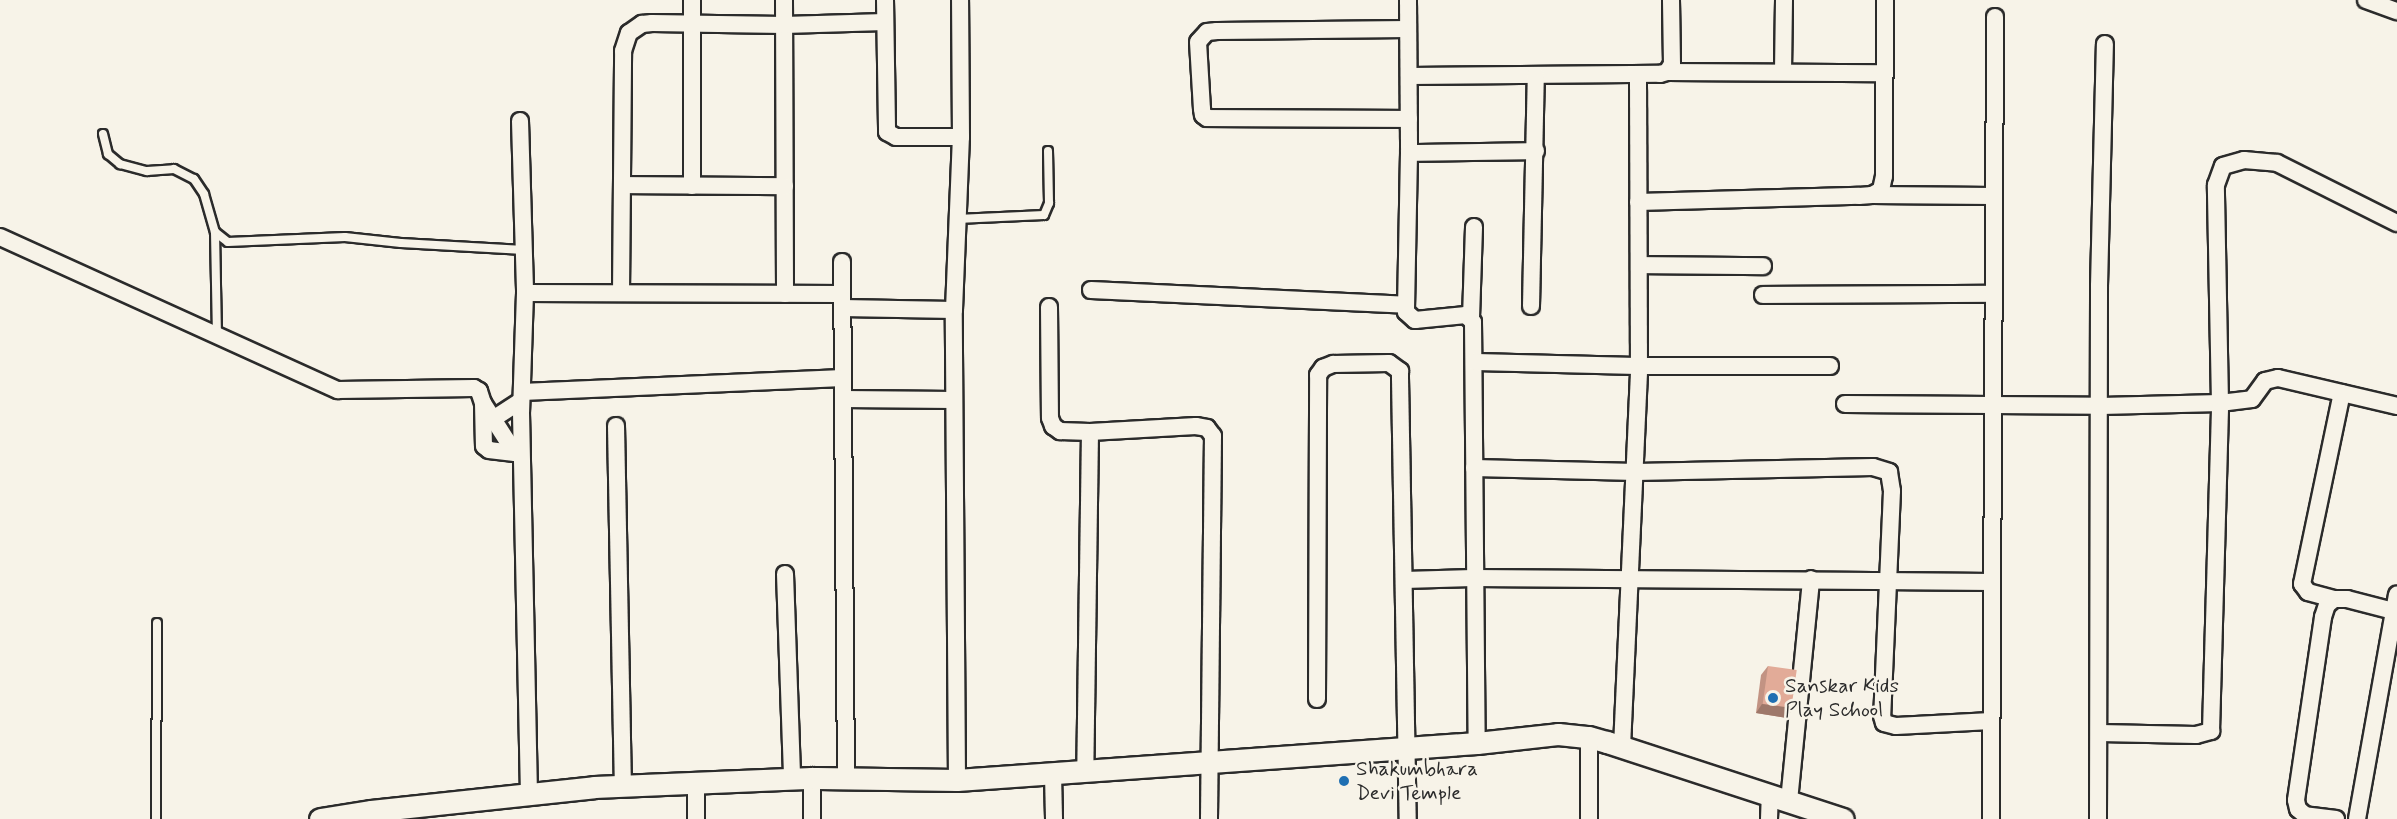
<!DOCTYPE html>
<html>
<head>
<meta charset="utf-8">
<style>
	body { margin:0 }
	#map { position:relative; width:2397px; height:819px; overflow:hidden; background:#f7f3e8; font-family:Mynerve,sans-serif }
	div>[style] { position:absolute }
	.roads { filter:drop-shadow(2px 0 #2b2b2b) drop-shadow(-2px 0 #2b2b2b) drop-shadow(0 2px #2b2b2b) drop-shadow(0 -2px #2b2b2b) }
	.service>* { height:8px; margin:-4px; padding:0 4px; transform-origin:4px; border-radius:4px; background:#f7f3e8 }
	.minor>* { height:16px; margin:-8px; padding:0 8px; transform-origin:8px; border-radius:8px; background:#f7f3e8 }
	.tertiary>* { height:21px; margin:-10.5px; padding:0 10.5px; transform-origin:10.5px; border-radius:10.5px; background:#f7f3e8 }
	.wall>* { inset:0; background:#c29383 }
	.shaded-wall>* { inset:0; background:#9e786a }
	.building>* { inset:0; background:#e2ab98; transform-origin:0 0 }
	.dots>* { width:16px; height:16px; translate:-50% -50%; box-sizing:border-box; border:3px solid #f7f3e8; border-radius:50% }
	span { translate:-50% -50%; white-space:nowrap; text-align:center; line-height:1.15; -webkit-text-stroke:5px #f7f3e8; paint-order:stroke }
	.poi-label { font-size:21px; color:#2b2b2b }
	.left { translate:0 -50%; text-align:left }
</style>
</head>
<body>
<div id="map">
	<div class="roads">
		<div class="service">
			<i style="left:103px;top:134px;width:21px;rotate:76deg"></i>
			<i style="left:108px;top:154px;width:16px;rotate:40deg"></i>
			<i style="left:120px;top:164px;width:28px;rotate:15deg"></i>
			<i style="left:147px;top:171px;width:27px;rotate:-4deg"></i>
			<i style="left:174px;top:169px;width:22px;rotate:27deg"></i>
			<i style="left:194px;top:179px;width:18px;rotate:56deg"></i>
			<i style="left:204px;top:194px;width:40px;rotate:74deg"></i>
			<i style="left:215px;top:232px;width:16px;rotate:38deg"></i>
			<i style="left:228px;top:242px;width:117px;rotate:-2.4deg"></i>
			<i style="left:345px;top:237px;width:56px;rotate:6.1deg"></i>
			<i style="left:401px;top:243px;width:123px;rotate:3.3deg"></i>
			<i style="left:957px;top:219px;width:87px;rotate:-2.6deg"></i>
			<i style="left:1044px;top:215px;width:13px;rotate:-67deg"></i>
			<i style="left:1049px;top:203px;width:52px;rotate:-91.1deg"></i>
			<i style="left:215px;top:232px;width:102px;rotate:88.9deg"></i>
			<i style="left:156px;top:819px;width:196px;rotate:-89.7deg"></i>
		</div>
		<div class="minor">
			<i style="left:784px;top:0;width:294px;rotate:89.8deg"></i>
			<i style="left:885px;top:0;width:132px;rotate:89.1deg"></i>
			<i style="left:887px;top:132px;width:10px;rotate:29deg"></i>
			<i style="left:896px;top:137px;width:65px"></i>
			<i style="left:1408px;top:0;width:153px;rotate:89.6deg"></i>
			<i style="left:1409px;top:153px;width:159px;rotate:91.1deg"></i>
			<i style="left:1406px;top:312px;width:12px;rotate:42deg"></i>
			<i style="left:1415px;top:320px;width:51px;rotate:-5.6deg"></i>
			<i style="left:1466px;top:315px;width:10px;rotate:45deg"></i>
			<i style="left:1473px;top:322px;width:421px;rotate:89.5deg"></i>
			<i style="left:2366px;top:0;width:33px;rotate:20deg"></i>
			<i style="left:1408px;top:29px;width:191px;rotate:179.4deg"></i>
			<i style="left:1217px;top:31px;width:10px;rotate:174deg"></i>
			<i style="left:1207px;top:32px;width:13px;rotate:132deg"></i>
			<i style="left:1198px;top:42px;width:67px;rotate:86.6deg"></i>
			<i style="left:1202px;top:109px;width:6px;rotate:81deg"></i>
			<i style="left:1203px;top:115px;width:5px;rotate:37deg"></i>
			<i style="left:1207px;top:118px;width:202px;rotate:0.3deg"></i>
			<i style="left:1667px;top:72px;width:217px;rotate:0.3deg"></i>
			<i style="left:1783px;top:72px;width:72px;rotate:-89.2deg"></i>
			<i style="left:1409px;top:76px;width:251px;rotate:-0.5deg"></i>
			<i style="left:1660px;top:74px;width:7px;rotate:-16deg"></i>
			<i style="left:1667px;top:72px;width:9px;rotate:-58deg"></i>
			<i style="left:1672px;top:64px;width:64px;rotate:-90.9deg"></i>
			<i style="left:520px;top:121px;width:172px;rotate:88.3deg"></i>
			<i style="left:525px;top:293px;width:120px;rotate:91.9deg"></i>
			<i style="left:521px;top:413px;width:380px;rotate:88.8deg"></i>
			<i style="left:1409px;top:153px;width:127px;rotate:-0.9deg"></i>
			<i style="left:622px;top:185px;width:163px;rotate:0.4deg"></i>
			<i style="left:692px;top:186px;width:186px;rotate:-90deg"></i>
			<i style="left:1872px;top:195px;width:121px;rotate:0.5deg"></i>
			<i style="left:1638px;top:202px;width:221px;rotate:-1.6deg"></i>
			<i style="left:1859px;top:196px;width:13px;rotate:-4deg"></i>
			<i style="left:1872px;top:195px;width:10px;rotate:-29deg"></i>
			<i style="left:1881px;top:190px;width:14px;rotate:-78deg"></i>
			<i style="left:1884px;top:176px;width:176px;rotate:-89.7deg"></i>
			<i style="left:0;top:237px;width:371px;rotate:24.4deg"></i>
			<i style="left:338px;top:390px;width:136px;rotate:-0.8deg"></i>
			<i style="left:474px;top:388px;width:6px;rotate:31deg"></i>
			<i style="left:479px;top:391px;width:13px;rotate:72deg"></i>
			<i style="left:483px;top:403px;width:43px;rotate:88.7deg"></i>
			<i style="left:484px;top:446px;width:6px;rotate:39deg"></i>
			<i style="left:489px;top:450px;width:32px;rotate:7deg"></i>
			<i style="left:842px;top:262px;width:516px;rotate:89.56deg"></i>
			<i style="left:1639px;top:265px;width:124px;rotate:0.5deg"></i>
			<i style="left:1091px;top:290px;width:315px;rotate:2.7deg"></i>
			<i style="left:525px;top:293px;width:317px;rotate:0.2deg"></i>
			<i style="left:621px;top:293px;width:242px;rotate:-89.5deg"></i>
			<i style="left:623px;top:51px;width:19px;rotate:-72deg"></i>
			<i style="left:629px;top:33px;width:16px;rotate:-35deg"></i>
			<i style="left:642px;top:24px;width:10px;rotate:-6deg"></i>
			<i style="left:652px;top:23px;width:132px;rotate:0.9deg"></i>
			<i style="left:784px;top:25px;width:101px;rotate:-1.7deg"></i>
			<i style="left:1763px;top:295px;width:229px;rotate:-0.3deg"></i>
			<i style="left:1531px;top:306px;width:231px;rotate:-88.8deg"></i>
			<i style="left:1049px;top:307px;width:111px;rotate:89.5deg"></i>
			<i style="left:1050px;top:418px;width:9px;rotate:69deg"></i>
			<i style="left:1053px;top:426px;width:9px;rotate:36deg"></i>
			<i style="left:1060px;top:431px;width:30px;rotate:2deg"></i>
			<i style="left:1090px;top:432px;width:339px;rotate:90.8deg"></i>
			<i style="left:842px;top:308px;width:112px;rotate:1deg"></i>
			<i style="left:1471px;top:318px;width:91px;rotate:-88.1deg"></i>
			<i style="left:1474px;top:362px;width:165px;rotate:1.4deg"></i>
			<i style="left:1639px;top:366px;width:291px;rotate:-90.2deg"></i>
			<i style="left:522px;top:392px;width:321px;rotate:-2.5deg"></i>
			<i style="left:843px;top:399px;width:111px;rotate:0.5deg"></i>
			<i style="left:483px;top:403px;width:59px;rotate:57.4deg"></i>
			<i style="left:1845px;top:404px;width:256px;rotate:0.4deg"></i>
			<i style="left:2101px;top:406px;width:119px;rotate:-1.4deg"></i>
			<i style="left:2220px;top:403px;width:218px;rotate:-91.1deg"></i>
			<i style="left:2216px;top:185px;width:20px;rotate:-70deg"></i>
			<i style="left:2223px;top:166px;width:22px;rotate:-16deg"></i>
			<i style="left:2244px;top:160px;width:33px;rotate:5deg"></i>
			<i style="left:2277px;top:163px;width:134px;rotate:26.6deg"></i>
			<i style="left:493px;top:419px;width:33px;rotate:-33deg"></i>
			<i style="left:616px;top:426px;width:360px;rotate:88.9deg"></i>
			<i style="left:1090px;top:432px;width:106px;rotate:-3.2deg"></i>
			<i style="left:1196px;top:426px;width:11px;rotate:10deg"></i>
			<i style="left:1207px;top:428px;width:10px;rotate:53deg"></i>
			<i style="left:1213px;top:436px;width:383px;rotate:90.6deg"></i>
			<i style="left:1474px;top:468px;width:162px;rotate:1.4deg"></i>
			<i style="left:1636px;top:472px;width:237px;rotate:-1.2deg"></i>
			<i style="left:1873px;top:467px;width:17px;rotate:17deg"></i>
			<i style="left:1889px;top:472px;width:19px;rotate:81deg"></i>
			<i style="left:1892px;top:491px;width:225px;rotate:92.5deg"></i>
			<i style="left:1882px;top:716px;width:7px;rotate:74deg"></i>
			<i style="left:1884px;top:723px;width:12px;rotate:14deg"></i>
			<i style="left:1896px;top:726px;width:95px;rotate:-3deg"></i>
			<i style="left:785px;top:574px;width:204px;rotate:88deg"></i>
			<i style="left:1404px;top:580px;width:69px;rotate:-1.7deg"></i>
			<i style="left:1473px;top:578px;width:519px;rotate:0.44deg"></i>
			<i style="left:2334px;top:599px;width:27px;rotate:-165deg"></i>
			<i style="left:2308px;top:592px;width:10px;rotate:-127deg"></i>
			<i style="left:2302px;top:584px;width:195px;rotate:-78.2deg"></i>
			<i style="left:1317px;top:699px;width:324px;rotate:-89.8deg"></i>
			<i style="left:1318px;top:375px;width:9px;rotate:-54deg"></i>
			<i style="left:1323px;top:368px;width:11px;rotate:-22deg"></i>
			<i style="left:1333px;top:364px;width:56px;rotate:-1deg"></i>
			<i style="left:1389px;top:363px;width:14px;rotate:36deg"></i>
			<i style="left:1400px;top:371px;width:7px;rotate:90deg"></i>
			<i style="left:1400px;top:378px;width:441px;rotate:89deg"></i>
			<i style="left:2100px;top:733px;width:96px;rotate:1.2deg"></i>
			<i style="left:2196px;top:735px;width:16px;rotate:-15deg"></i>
			<i style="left:2211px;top:731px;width:328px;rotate:-88.4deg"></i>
			<i style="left:2220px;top:403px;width:32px;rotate:-7deg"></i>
			<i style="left:2252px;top:399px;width:22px;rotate:-54deg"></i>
			<i style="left:2265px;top:381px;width:13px;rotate:-13deg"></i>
			<i style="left:2278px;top:378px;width:122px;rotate:13.2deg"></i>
			<i style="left:1589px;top:737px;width:82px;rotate:90deg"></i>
			<i style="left:1622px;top:747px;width:381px;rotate:-87.4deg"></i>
			<i style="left:1639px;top:366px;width:191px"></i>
			<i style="left:1053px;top:774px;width:45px;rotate:88.7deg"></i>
			<i style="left:812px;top:778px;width:41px;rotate:90deg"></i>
			<i style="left:957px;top:780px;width:470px;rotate:-90.4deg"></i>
			<i style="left:954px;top:310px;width:173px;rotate:-87.7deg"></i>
			<i style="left:961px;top:137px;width:137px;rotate:-90.4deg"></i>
			<i style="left:1789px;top:801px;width:223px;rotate:-84.3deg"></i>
			<i style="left:696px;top:819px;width:36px;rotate:-90deg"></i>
			<i style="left:1769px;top:819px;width:24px;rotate:-88deg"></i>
			<i style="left:1991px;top:819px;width:802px;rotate:-89.71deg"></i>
			<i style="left:2098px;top:819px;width:533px;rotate:-89.89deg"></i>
			<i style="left:2099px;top:286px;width:242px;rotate:-88.6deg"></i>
			<i style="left:2336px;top:819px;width:31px;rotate:-173deg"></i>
			<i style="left:2305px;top:815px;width:9px;rotate:-139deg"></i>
			<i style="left:2298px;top:809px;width:9px;rotate:-103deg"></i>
			<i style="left:2296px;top:800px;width:185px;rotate:-81.6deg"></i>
			<i style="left:2323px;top:617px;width:13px;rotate:-72deg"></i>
			<i style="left:2327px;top:605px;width:9px;rotate:-41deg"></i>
			<i style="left:2334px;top:599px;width:13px"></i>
			<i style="left:2347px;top:599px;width:52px;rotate:14.6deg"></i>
			<i style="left:2357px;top:819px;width:228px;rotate:-79.9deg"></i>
		</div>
		<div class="tertiary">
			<i style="left:320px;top:819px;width:52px;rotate:-8.9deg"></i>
			<i style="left:371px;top:811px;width:224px;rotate:-6.1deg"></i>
			<i style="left:594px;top:787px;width:218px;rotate:-2.4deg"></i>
			<i style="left:812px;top:778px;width:145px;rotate:0.8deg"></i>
			<i style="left:957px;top:780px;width:521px;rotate:-4.07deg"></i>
			<i style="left:1477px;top:743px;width:81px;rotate:-6.3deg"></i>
			<i style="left:1558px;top:734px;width:31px;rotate:6deg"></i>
			<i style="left:1589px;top:737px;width:19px;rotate:16deg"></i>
			<i style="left:1607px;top:742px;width:248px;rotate:18.1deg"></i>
		</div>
	</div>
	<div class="wall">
		<i style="clip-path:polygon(1768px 666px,1793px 708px,1787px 718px,1756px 713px,1761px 675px)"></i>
	</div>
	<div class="shaded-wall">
		<i style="clip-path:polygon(1762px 704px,1793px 708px,1787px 718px,1756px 713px)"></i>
	</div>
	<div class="building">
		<i style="left:1768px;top:666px;width:29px;height:38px;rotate:8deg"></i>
	</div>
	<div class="dots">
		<i style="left:1773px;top:698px;background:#1f6fb2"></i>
		<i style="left:1344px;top:781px;background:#1f6fb2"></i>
	</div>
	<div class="poi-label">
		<span class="left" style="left:1785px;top:698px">Sanskar Kids<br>Play School</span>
		<span class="left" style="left:1356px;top:781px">Shakumbhara<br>Devi Temple</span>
	</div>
</div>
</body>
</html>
